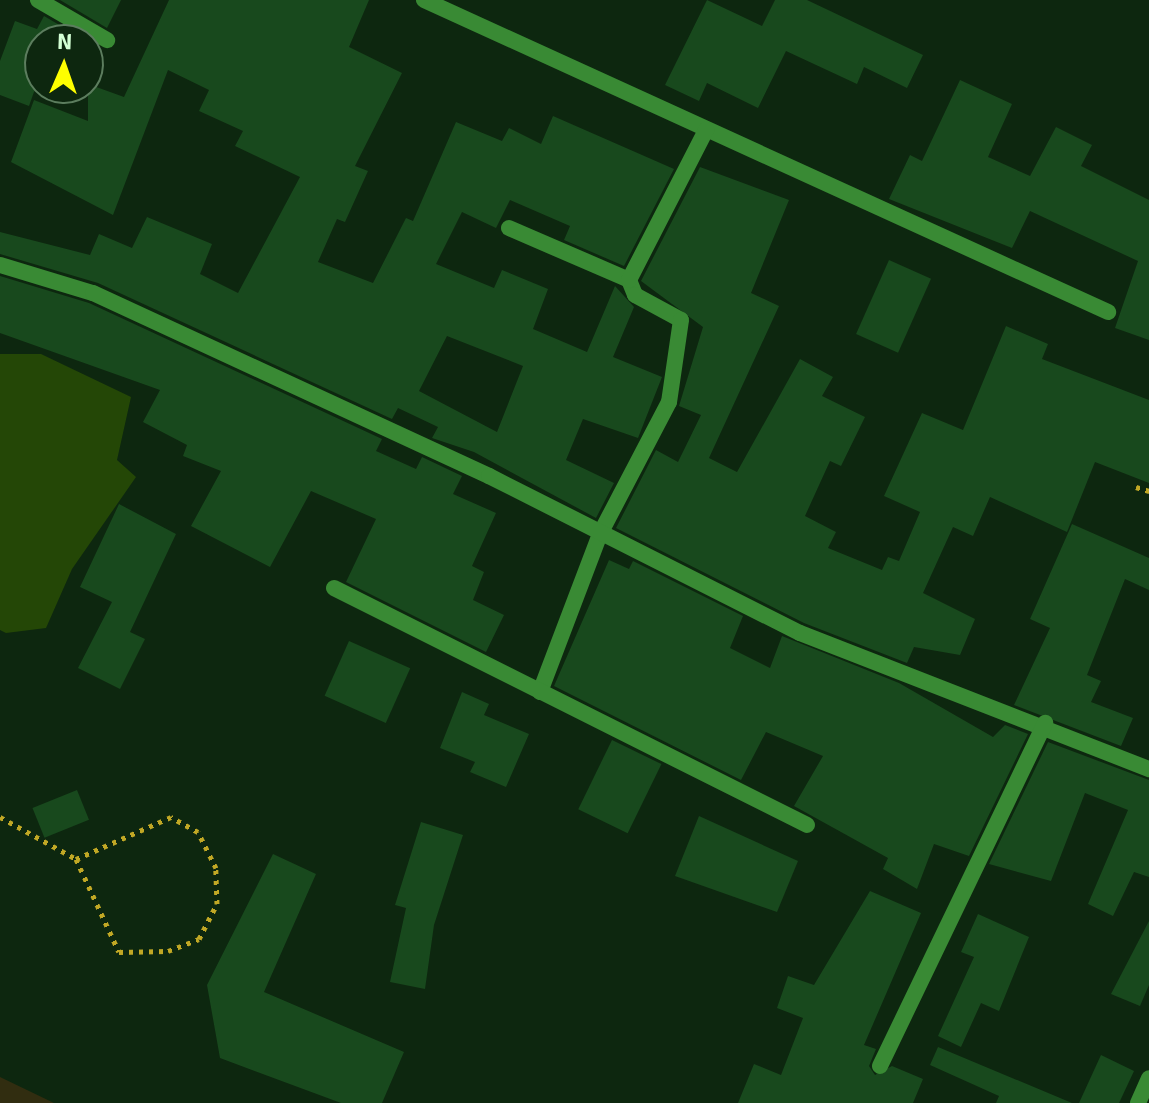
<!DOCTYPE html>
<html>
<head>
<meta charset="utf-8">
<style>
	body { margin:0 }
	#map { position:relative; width:1149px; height:1103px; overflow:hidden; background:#0d270f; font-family:Signika,sans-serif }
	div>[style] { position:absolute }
	.green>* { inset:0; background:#312d10 }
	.water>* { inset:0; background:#244706 }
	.building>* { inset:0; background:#18491d; transform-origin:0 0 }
	.path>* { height:5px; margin-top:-2.5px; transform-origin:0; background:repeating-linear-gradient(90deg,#c1a825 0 4px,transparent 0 10px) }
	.minor>* { height:16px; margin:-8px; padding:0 8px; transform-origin:8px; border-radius:8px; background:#398a34 }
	span { translate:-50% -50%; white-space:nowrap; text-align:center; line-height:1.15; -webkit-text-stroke:6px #0d270f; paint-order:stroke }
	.north { position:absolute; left:24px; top:24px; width:80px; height:80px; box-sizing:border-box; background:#0d270f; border:2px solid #5c7d5e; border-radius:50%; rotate:2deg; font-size:22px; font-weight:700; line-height:32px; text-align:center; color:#d3ffd4 }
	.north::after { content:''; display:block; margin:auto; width:28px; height:36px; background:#fefe00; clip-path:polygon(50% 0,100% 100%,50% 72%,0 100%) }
</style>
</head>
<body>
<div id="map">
	<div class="green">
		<i style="clip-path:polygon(0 1077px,54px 1103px,0 1103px)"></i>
	</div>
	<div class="water">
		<i style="clip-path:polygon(0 354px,41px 354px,131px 397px,117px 460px,136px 477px,72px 569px,46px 628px,6px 633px,0 630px)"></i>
	</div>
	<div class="building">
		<i style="clip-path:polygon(60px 0,121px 0,107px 28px)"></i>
		<i style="clip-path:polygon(evenodd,169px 0,369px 0,349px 47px,402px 73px,355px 166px,368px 171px,345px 222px,337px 219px,318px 262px,373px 283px,406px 218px,413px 221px,456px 122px,502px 141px,509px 128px,541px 144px,553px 116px,674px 169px,624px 266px,564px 240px,570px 226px,510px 200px,496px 228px,462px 212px,436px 264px,494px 288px,502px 270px,548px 289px,533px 329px,587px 352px,615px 286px,634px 307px,613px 357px,662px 377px,638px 438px,583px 419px,566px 460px,614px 483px,596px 518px,474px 452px,432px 438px,438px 427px,398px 408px,392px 419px,98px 283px,0 254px,0 232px,90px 255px,99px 234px,132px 248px,147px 217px,212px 244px,200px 274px,238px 293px,300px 177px,235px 146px,243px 131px,199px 111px,209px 90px,168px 70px,113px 215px,11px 162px,34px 100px,88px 121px,88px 84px,124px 97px,169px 0,447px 336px,523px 366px,497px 432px,419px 391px,447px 336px)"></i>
		<i style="clip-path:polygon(707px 0,762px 26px,775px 0,807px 0,923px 55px,907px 88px,864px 67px,857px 84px,786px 51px,758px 108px,707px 83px,699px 101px,665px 85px)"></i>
		<i style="clip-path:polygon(44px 16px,85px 40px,40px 40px,40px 75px,29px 106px,0 95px,0 61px,15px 21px,37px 29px)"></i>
		<i style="clip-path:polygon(960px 80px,1012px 104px,988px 157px,1030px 176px,1056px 127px,1092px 145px,1081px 166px,1149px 200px,1149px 340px,1115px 328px,1138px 261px,1030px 211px,1012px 248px,889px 199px,910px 155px,922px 161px)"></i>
		<i style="clip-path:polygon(700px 167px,789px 200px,751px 293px,779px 306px,709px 458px,737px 472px,800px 359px,833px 377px,822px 396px,865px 417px,841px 466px,830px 461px,805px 516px,836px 532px,828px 548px,882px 570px,888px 557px,899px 561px,920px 512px,884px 496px,922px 413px,963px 430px,1006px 326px,1048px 344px,1042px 359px,1149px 400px,1149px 483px,1095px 462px,1067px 532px,990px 497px,973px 536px,953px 527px,923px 593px,975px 619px,960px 655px,914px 647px,907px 663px,804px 623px,616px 528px,656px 450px,678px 462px,701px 415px,679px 406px,703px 327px,641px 281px)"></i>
		<i style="left:889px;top:260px;width:46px;height:81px;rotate:24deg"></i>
		<i style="clip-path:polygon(0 276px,89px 303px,382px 439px,376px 451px,416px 469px,422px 457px,462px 476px,453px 494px,496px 513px,472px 566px,484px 572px,473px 600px,504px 615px,486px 652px,346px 582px,376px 519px,311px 491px,270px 567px,191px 526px,221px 471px,183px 456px,187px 445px,143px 422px,160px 390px,0 333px)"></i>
		<i style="clip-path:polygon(119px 504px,176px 534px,130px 632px,145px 639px,120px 689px,78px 668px,112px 602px,80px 587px)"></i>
		<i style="clip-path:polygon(1072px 524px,1149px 558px,1149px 590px,1125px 579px,1087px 675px,1101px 681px,1091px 702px,1133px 718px,1121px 746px,1014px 705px,1050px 628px,1030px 619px)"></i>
		<i style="clip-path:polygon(609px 560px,629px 569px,633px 561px,743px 616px,730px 648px,770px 668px,782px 636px,899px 683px,993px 737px,1005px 725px,1028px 734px,969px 856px,934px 844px,917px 889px,883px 869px,888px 858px,794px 806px,823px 756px,766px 732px,741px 780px,554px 686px)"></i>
		<i style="left:349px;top:641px;width:67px;height:60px;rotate:24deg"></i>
		<i style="clip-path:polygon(462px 692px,489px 704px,484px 715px,529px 734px,506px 787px,470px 772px,475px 762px,440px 748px)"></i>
		<i style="left:612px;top:740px;width:55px;height:77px;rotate:26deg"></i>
		<i style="clip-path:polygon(1048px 742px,1149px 780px,1149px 877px,1134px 872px,1113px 916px,1088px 904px,1128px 810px,1085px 793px,1051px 881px,989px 864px)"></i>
		<i style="left:77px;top:790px;width:32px;height:48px;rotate:68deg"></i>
		<i style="clip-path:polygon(699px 816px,798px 861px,777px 912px,675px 876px)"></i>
		<i style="clip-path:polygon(421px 822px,463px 835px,434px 925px,425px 989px,390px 982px,406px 908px,395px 905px)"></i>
		<i style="clip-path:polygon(273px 854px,316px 874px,264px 992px,404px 1052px,382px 1103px,341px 1103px,220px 1058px,207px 985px)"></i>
		<i style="clip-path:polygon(870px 891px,921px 913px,864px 1045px,876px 1049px,869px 1066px,875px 1075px,892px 1066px,923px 1079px,913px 1103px,738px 1103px,754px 1064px,781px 1075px,803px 1018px,777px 1008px,788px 976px,814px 985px)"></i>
		<i style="clip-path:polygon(978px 914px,1029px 937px,999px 1011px,981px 1003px,961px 1047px,938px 1036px,974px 957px,961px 952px)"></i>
		<i style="clip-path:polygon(1149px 921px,1149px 985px,1140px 1006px,1111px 994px)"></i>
		<i style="clip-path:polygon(938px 1047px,1072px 1103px,996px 1103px,999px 1096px,930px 1065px)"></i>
		<i style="clip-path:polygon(1101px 1055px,1134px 1071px,1119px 1103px,1079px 1103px)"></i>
	</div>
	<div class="path">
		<i style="left:1136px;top:487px;width:14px;rotate:17deg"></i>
		<i style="left:0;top:817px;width:87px;rotate:28.9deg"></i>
		<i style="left:76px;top:859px;width:102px;rotate:65.2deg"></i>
		<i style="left:119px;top:952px;width:49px;rotate:-1.2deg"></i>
		<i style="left:168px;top:951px;width:33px;rotate:-21deg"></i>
		<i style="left:199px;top:939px;width:39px;rotate:-63deg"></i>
		<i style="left:217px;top:904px;width:36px;rotate:-92deg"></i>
		<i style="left:216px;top:868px;width:40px;rotate:-116.6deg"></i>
		<i style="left:198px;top:832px;width:31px;rotate:-151deg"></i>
		<i style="left:171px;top:817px;width:104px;rotate:156.1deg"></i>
	</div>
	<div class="minor">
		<i style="left:38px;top:0;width:80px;rotate:30.1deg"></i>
		<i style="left:424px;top:0;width:752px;rotate:24.52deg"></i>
		<i style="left:509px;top:228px;width:131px;rotate:23.4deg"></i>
		<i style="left:629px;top:280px;width:16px;rotate:68deg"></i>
		<i style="left:635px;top:295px;width:52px;rotate:28.5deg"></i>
		<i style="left:681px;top:320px;width:83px;rotate:98.3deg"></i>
		<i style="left:669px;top:402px;width:149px;rotate:117.6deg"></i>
		<i style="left:600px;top:534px;width:169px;rotate:110.8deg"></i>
		<i style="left:0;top:265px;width:97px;rotate:16.8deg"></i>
		<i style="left:93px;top:293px;width:436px;rotate:24.8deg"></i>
		<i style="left:489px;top:476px;width:348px;rotate:26.8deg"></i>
		<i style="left:800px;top:633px;width:375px;rotate:21.3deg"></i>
		<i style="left:629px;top:280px;width:169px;rotate:-62.8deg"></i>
		<i style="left:334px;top:588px;width:529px;rotate:26.61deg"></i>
		<i style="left:880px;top:1066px;width:381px;rotate:-64.3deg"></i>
		<i style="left:1138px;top:1103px;width:27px;rotate:-66deg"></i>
	</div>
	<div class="north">N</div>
</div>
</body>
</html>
